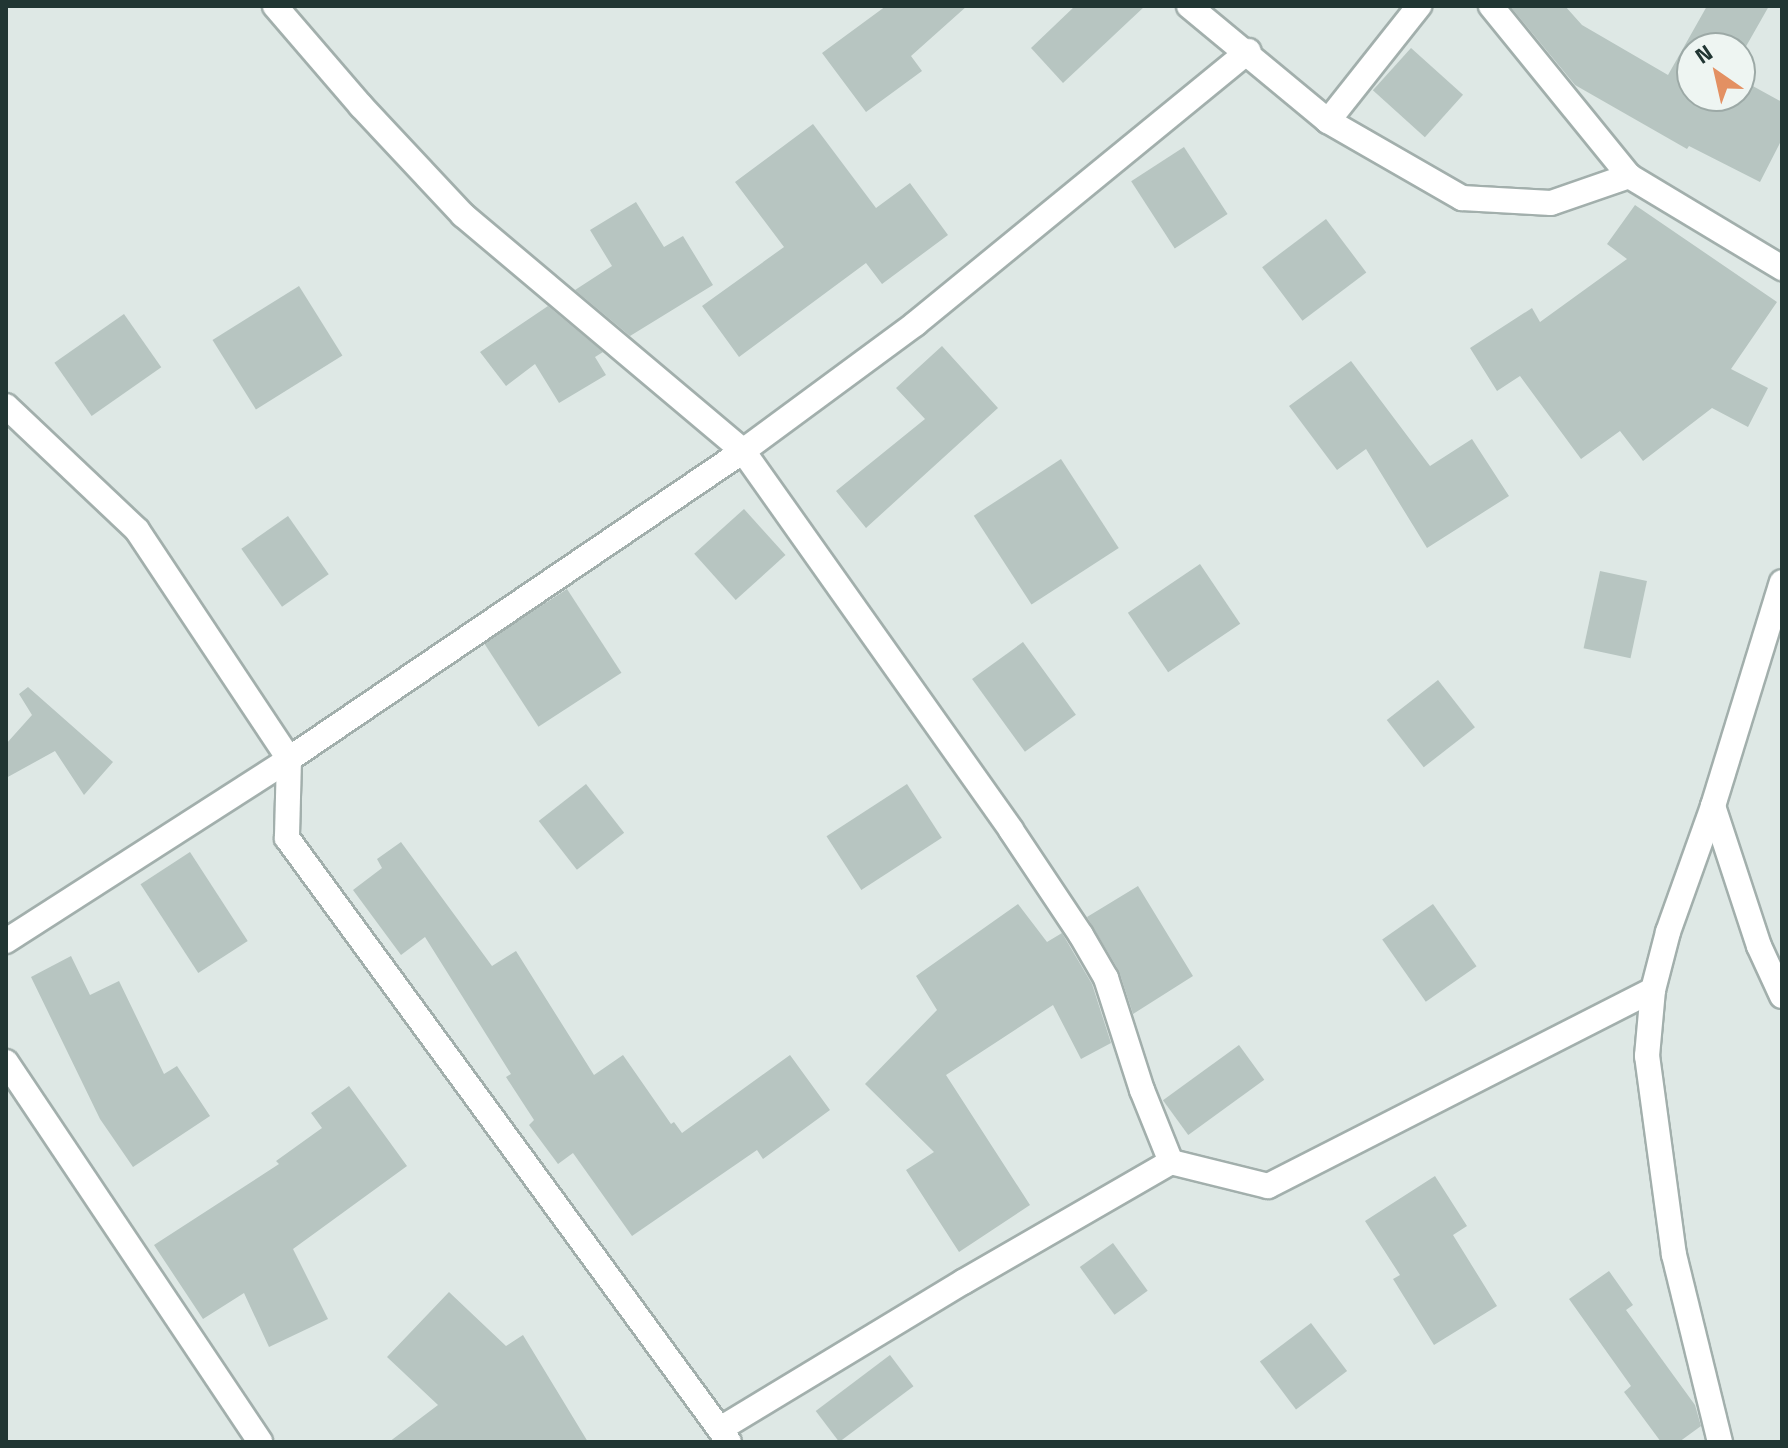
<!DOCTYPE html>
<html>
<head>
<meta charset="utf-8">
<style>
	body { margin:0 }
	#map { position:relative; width:1788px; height:1448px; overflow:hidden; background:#dee8e5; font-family:"Titillium Web",sans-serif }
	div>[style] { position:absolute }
	.building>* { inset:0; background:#b7c5c1; transform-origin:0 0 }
	.roads { filter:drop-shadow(2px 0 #a2afac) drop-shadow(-2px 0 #a2afac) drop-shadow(0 2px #a2afac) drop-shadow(0 -2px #a2afac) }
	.minor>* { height:24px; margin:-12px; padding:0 12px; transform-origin:12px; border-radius:12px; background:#fff }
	span { translate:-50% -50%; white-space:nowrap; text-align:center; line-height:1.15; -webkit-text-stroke:6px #eef5f2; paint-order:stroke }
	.frame { position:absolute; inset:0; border:8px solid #213633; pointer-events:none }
	.north { position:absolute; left:1676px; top:32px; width:80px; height:80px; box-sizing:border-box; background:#eef5f2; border:2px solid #9ca9a6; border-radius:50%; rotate:326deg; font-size:22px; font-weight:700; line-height:32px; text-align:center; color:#213633 }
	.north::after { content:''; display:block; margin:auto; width:28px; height:36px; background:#e39062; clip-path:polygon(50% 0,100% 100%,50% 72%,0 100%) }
</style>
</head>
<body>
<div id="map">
	<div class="building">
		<i style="clip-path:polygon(886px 6px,967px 6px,911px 56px,922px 71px,866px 112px,822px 53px)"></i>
		<i style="clip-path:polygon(1075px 6px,1145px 6px,1063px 83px,1031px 48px)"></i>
		<i style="clip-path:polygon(1510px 6px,1565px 6px,1582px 25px,1668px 75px,1707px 6px,1769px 6px,1740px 57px,1740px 48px,1692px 48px,1692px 96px,1740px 96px,1740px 79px,1782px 102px,1782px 139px,1760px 182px,1689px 146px,1687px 149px,1575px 85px)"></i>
		<i style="left:1411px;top:48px;width:70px;height:57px;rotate:42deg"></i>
		<i style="clip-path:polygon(813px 124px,876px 208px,910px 183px,948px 235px,882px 284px,866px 263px,739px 357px,702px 306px,784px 247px,735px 182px)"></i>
		<i style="left:1184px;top:147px;width:80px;height:63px;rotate:57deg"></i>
		<i style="clip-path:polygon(636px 202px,664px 247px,683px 236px,713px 285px,630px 336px,575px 290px,612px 266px,590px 230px)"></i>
		<i style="clip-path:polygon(1635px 205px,1777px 302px,1731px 369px,1768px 388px,1748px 427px,1712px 408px,1643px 461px,1620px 431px,1581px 459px,1520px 376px,1497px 391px,1470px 348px,1532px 308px,1540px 322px,1627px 259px,1607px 244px)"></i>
		<i style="left:1326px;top:219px;width:67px;height:80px;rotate:53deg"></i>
		<i style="left:299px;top:286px;width:82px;height:102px;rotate:58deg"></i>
		<i style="clip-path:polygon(548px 306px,603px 352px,595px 357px,606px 375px,559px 403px,535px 364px,506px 386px,480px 352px)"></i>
		<i style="left:124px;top:314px;width:65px;height:85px;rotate:55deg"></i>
		<i style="clip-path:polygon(942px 346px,998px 408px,866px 528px,836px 491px,925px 419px,896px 388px)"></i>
		<i style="clip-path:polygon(1351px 361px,1430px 466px,1472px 439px,1509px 496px,1427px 548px,1366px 449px,1337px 470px,1289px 406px)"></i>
		<i style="left:1061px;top:459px;width:106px;height:104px;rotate:57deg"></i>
		<i style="left:744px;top:509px;width:62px;height:67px;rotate:48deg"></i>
		<i style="left:288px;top:516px;width:71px;height:57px;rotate:55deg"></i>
		<i style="left:1200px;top:564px;width:72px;height:87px;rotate:56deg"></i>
		<i style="left:1600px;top:571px;width:48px;height:79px;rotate:12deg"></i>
		<i style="left:567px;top:589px;width:100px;height:99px;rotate:57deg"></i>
		<i style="left:1023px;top:642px;width:90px;height:63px;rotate:54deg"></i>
		<i style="left:1438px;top:680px;width:60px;height:65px;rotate:52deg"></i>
		<i style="clip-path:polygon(28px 687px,113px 762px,84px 795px,55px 751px,6px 778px,6px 744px,32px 715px,19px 694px)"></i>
		<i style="left:586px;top:784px;width:62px;height:60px;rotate:52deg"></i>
		<i style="left:907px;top:784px;width:64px;height:96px;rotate:57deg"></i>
		<i style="clip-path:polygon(401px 842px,492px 966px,516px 951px,594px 1075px,623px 1055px,671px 1124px,674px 1122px,682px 1133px,790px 1055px,830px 1110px,763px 1159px,757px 1150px,632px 1236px,573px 1153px,558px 1164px,529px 1125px,534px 1120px,506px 1077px,511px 1074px,425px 937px,401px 955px,353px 890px,382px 868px,377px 859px)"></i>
		<i style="left:190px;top:852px;width:106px;height:59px;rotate:57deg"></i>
		<i style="clip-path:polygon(1138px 886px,1193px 976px,1133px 1014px,1119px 971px,1087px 917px)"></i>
		<i style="clip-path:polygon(1018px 904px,1047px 942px,1062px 933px,1092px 984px,1111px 1043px,1081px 1059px,1053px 1005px,946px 1075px,1030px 1205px,959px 1252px,906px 1170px,934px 1152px,865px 1084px,937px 1010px,916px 976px)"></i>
		<i style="left:1433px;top:904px;width:76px;height:62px;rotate:55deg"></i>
		<i style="clip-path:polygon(71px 956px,90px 995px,119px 981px,164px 1074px,177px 1066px,210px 1116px,133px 1167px,100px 1119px,31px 977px)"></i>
		<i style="left:1239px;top:1045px;width:43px;height:94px;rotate:54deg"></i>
		<i style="clip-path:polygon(349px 1086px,407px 1166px,293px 1249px,328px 1319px,269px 1347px,244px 1293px,203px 1319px,154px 1245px,279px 1164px,276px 1161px,322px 1128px,311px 1113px)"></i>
		<i style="clip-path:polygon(1435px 1176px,1467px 1226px,1453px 1235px,1497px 1306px,1434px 1345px,1393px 1279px,1400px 1275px,1365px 1221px)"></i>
		<i style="left:1113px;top:1243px;width:59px;height:41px;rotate:54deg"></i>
		<i style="clip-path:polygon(1609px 1271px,1633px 1305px,1626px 1310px,1695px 1405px,1701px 1426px,1679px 1442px,1661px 1442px,1624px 1392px,1631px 1386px,1569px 1299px)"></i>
		<i style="clip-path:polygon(449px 1292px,506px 1346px,523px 1335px,588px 1442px,389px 1442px,438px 1405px,387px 1357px)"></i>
		<i style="left:1311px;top:1323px;width:60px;height:64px;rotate:53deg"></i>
		<i style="left:890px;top:1355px;width:39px;height:93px;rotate:53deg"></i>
	</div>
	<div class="roads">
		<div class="minor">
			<i style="left:275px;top:6px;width:132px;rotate:49.3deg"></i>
			<i style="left:361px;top:106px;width:149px;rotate:46.9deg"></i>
			<i style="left:463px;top:215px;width:366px;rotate:40.1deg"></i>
			<i style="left:743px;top:451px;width:464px;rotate:54.7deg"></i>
			<i style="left:1011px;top:830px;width:126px;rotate:56.3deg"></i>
			<i style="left:1081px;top:935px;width:50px;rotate:59.8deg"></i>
			<i style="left:1106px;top:978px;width:118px;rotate:72.2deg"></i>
			<i style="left:1142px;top:1090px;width:78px;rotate:68.1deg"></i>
			<i style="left:1189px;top:6px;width:180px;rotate:39.6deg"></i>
			<i style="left:1328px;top:121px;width:155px;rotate:29.9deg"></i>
			<i style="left:1462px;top:198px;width:89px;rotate:3.2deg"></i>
			<i style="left:1551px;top:203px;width:83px;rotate:-19.1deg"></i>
			<i style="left:1629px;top:176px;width:179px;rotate:31deg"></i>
			<i style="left:1491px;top:6px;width:219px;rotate:50.9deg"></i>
			<i style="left:1328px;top:121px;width:147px;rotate:-51.6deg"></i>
			<i style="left:6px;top:406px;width:180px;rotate:43.4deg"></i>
			<i style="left:137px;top:530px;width:275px;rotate:56.4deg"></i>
			<i style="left:289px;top:759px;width:79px;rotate:91.5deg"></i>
			<i style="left:287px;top:838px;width:748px;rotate:53.8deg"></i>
			<i style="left:1713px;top:806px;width:147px;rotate:71.8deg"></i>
			<i style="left:1759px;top:946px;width:55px;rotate:65.3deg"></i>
			<i style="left:6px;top:941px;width:336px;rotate:-32.7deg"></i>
			<i style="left:289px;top:759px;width:549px;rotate:-34.15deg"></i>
			<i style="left:743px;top:451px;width:214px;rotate:-36.4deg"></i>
			<i style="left:915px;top:324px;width:431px;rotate:-39.3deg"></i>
			<i style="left:6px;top:1062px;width:457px;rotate:56.2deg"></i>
			<i style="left:720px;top:1429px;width:284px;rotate:-31.2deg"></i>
			<i style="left:963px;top:1282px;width:240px;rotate:-30deg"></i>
			<i style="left:1171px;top:1162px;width:100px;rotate:13.9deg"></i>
			<i style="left:1268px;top:1186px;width:432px;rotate:-27deg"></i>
			<i style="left:1720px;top:1442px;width:193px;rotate:-103.8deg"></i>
			<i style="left:1674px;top:1255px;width:201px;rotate:-97.7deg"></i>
			<i style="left:1647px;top:1056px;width:66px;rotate:-84.8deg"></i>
			<i style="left:1653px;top:990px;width:60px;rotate:-75.5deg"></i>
			<i style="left:1668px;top:932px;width:134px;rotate:-70.3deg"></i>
			<i style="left:1713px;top:806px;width:234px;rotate:-72.9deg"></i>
		</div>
	</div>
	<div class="frame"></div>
	<div class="north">N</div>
</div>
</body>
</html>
